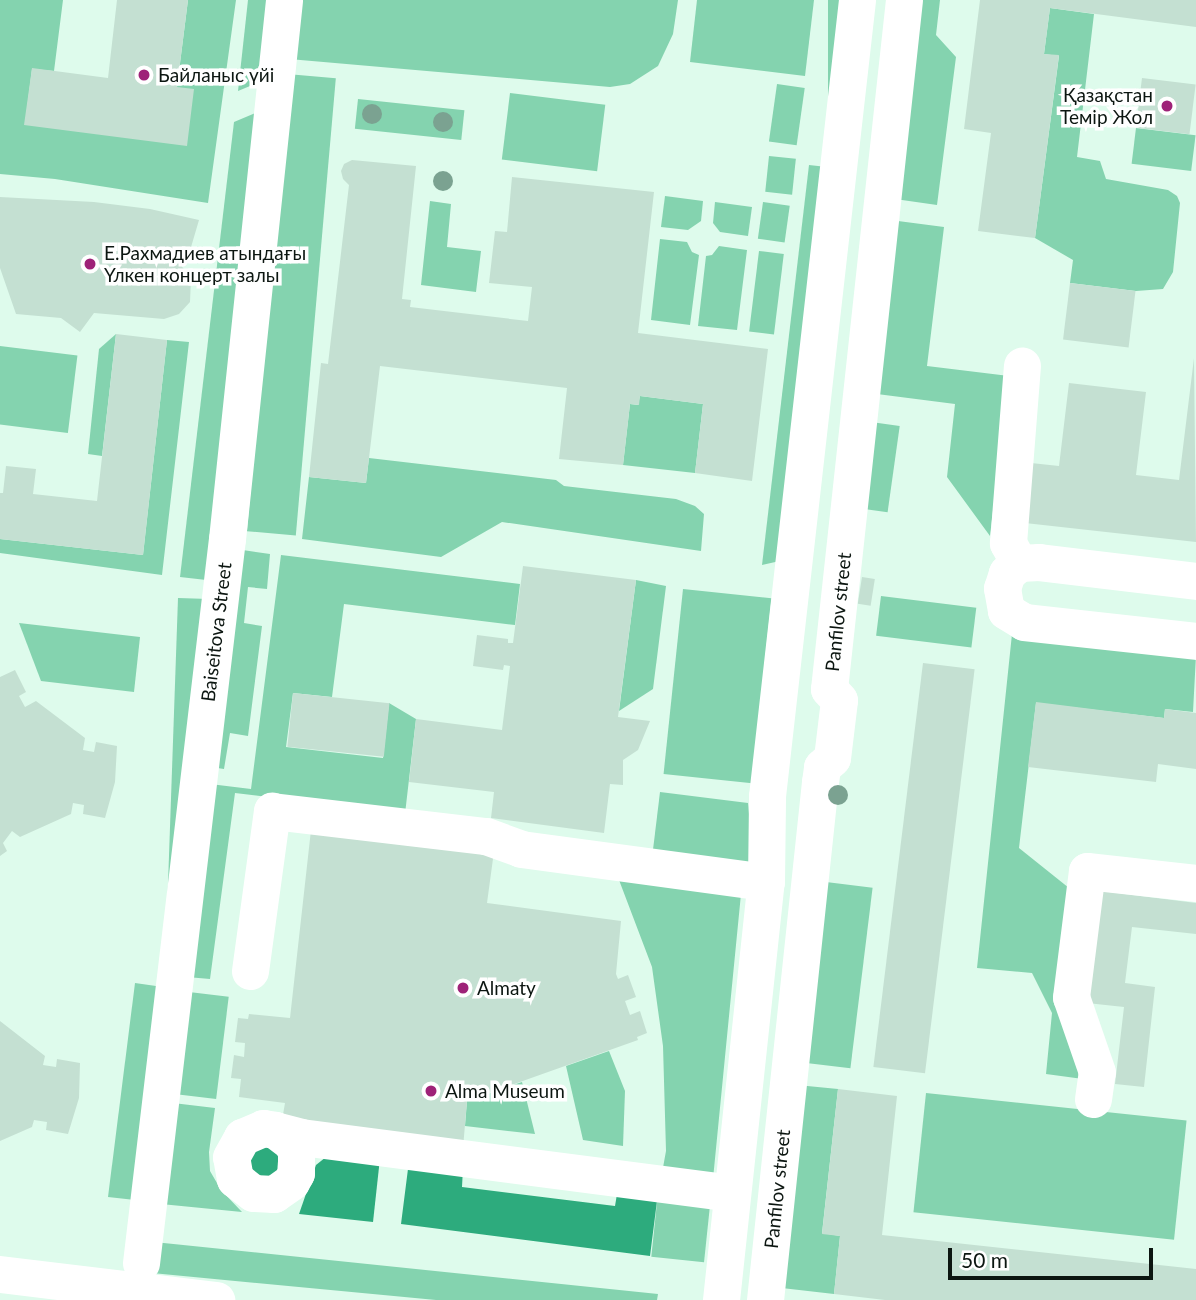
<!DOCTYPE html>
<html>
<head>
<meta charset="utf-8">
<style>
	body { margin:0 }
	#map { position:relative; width:1196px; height:1300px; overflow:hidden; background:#defbec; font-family:Lato,sans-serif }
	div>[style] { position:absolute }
	.green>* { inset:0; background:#84d3af; transform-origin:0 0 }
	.water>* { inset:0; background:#2dab7d }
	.building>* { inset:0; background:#c4e0d2; transform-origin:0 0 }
	.minor>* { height:37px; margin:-18.5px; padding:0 18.5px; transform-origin:18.5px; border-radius:18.5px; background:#fff }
	.trees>* { width:20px; height:20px; margin:-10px; border-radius:50%; background:#7ba291 }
	.dots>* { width:19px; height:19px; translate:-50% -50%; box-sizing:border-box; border:4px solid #fff; border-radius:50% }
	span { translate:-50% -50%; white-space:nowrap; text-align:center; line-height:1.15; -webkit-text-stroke:7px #fff; paint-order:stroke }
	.poi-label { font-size:19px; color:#0c1611 }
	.left { translate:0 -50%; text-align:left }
	.right { translate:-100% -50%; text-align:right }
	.street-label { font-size:19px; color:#0c1611 }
	.scale { position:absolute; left:948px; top:1248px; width:205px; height:32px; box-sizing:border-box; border:4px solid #0c1611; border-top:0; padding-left:9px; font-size:21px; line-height:24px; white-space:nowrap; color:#0c1611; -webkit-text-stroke:5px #fff; paint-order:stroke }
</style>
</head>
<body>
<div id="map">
	<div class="green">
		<i style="clip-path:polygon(0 0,63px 0,54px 71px,32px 69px,25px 125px,177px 87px,188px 0,236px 0,208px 203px,55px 179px,0 174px)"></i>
		<i style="clip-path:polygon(248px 0,277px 0,269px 78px,238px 91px)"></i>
		<i style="clip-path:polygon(294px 0,678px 0,673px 34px,658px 66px,630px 84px,610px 87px,289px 59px)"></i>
		<i style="clip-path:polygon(697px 0,814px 0,805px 76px,690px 62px)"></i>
		<i style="left:828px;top:0;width:19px;height:146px"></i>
		<i style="clip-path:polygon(915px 0,940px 0,936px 35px,956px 57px,937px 205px,895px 199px)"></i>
		<i style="clip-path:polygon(1050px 8px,1094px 14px,1077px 157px,1100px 161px,1106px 179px,1168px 190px,1177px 196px,1180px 203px,1173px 272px,1163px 289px,1136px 291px,1070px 283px,1073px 260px,1035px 238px,1059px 56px,1044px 54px)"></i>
		<i style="left:287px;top:74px;width:49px;height:459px;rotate:5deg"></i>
		<i style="left:777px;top:84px;width:28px;height:58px;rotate:8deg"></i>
		<i style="left:510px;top:93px;width:96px;height:67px;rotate:7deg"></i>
		<i style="left:358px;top:99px;width:107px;height:30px;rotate:6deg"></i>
		<i style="clip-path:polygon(265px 109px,215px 581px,180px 577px,234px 122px)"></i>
		<i style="left:1136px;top:128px;width:60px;height:36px;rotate:7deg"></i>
		<i style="left:769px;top:156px;width:27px;height:36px;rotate:6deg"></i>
		<i style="clip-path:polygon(809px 165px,827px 167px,784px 560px,762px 565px)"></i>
		<i style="clip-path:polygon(665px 196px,703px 201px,701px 221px,688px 230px,661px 227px)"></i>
		<i style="clip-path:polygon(430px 201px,451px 204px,447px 247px,481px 251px,476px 292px,421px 285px)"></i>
		<i style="clip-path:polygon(715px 202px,752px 207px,748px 236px,720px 232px,713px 223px)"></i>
		<i style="left:763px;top:202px;width:27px;height:37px;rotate:8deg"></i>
		<i style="clip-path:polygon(898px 221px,944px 227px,927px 366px,1009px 376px,990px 536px,947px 477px,955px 404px,877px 394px)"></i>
		<i style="clip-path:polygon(660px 239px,687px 242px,692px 252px,699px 255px,690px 325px,651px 320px)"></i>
		<i style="clip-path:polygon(719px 246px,747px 250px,737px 330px,698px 326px,706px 256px,712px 255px)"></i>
		<i style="left:759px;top:251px;width:25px;height:81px;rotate:7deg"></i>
		<i style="clip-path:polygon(116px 334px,102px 456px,88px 454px,99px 349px)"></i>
		<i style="clip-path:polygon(167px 340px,189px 342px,162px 575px,0 553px,0 539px,143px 555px)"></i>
		<i style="left:0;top:346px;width:78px;height:78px;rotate:7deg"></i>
		<i style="clip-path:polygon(640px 396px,703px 404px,695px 473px,623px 465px,630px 404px,638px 405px)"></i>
		<i style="left:871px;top:422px;width:29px;height:87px;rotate:8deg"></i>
		<i style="clip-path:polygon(369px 458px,556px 480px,564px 486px,676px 499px,695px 506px,704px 514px,701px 551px,502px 522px,441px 557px,302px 539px,309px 477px,366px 483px)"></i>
		<i style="clip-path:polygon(236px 549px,270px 554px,267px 589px,248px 587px,244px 623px,262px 626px,248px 736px,230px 733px,224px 769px,211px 767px)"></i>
		<i style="clip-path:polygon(281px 555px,520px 584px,515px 625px,344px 604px,332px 697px,293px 693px,286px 747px,383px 758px,389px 703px,416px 719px,405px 814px,235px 793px,210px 979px,187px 977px,210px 784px,251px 789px)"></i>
		<i style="clip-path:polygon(636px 580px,666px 586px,653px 689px,619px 711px)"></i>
		<i style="left:683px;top:589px;width:89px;height:186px;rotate:6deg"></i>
		<i style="left:881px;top:596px;width:96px;height:40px;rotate:7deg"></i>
		<i style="left:178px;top:598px;width:31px;height:370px;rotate:2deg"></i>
		<i style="clip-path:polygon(19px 623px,140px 637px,134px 692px,41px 681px)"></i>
		<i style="clip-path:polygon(1012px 634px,1196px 655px,1193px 712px,1165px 709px,1164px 718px,1036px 703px,1019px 848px,1074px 892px,1083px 1079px,1046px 1074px,1052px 1013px,1032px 973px,977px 968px)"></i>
		<i style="clip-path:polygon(660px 792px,748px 803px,754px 871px,652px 858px)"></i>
		<i style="clip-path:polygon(619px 880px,741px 894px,713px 1179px,662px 1173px,666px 1151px,663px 1046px,652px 967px)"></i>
		<i style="left:818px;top:881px;width:55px;height:182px;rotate:7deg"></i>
		<i style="clip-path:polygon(135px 983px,170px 988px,135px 1200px,108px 1197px)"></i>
		<i style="left:189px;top:992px;width:40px;height:103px;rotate:7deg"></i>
		<i style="clip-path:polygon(609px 1051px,625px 1091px,623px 1146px,583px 1140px,566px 1066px)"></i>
		<i style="clip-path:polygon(522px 1082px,535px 1134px,465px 1126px,467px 1101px)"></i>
		<i style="clip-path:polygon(797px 1085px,838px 1089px,822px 1233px,840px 1236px,834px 1294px,773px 1287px)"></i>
		<i style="left:926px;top:1093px;width:262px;height:120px;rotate:6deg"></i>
		<i style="clip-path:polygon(173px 1103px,215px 1108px,209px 1152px,210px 1171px,221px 1190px,242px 1212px,161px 1204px)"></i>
		<i style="left:658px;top:1193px;width:53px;height:64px;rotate:6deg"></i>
		<i style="clip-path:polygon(154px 1242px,658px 1294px,657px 1300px,436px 1300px,152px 1273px)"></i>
	</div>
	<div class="water">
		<i style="clip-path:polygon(249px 1143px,279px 1149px,277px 1173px,259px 1181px,241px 1155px)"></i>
		<i style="clip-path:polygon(326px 1157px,380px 1158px,373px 1222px,299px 1214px,316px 1165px)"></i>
		<i style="clip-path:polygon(409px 1161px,463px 1168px,462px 1187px,615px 1206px,618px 1188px,658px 1193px,650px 1256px,401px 1224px)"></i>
	</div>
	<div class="building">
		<i style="clip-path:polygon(117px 0,188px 0,177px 87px,194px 89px,187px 146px,24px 125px,32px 68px,108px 78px)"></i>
		<i style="clip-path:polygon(980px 0,1196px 0,1196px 27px,1050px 8px,1044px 54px,1059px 55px,1035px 238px,978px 231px,991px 133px,964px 129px)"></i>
		<i style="left:1142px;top:78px;width:54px;height:50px;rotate:7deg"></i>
		<i style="clip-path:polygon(352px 160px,416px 166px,402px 299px,411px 300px,410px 307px,528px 321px,532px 287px,489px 283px,495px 231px,507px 232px,512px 177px,654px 192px,638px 333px,768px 349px,752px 481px,695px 473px,703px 404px,640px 396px,639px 405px,630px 404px,623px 465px,559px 459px,567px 388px,380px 366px,366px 483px,309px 477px,321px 363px,328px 364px,349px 185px,343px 179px,341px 171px,344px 164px)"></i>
		<i style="clip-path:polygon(0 197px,94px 202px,150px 209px,199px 220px,189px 254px,179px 263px,191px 278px,190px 302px,179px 314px,164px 319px,94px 313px,80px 332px,61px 318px,16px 314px,0 268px)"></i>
		<i style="left:1070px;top:283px;width:66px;height:57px;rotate:7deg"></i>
		<i style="clip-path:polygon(116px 334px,167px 340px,143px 555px,0 539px,0 493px,3px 493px,6px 466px,36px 469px,33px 494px,97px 501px)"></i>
		<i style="clip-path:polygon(1194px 358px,1196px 542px,1025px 523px,1031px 463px,1059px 466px,1069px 383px,1146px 392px,1136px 475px,1179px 480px)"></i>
		<i style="clip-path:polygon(523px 566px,636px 580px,618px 717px,650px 721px,638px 750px,623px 760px,623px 785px,610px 784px,604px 833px,491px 818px,494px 792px,409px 782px,416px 719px,502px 730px,510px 666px,504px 665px,503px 670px,473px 666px,477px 635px,508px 639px,508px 643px,513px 643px)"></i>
		<i style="left:862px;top:577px;width:13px;height:27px;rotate:9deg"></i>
		<i style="left:923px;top:663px;width:52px;height:407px;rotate:7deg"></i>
		<i style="clip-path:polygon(15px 670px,26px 692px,19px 696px,25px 707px,36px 701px,85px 738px,83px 750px,94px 752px,96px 742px,117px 746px,115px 782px,105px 818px,83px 814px,84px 805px,73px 803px,71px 814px,20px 837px,12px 831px,3px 843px,7px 851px,0 856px,0 677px)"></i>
		<i style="left:293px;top:693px;width:97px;height:54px;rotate:6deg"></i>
		<i style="clip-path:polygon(1036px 702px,1164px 718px,1165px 709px,1196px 713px,1196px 769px,1158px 764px,1156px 782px,1028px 767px)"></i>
		<i style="clip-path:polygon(312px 821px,495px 844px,487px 903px,621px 921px,616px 974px,618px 979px,628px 975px,636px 997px,625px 1001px,630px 1015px,640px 1011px,647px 1033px,637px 1037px,638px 1040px,467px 1101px,463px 1148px,281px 1126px,285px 1103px,239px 1097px,241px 1079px,231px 1078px,234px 1055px,244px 1057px,245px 1043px,235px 1042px,238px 1018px,248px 1019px,249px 1014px,290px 1018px)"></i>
		<i style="clip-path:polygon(1101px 891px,1196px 903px,1196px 934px,1132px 927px,1125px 983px,1155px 987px,1144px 1087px,1115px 1084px,1124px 1007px,1087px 1003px)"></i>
		<i style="clip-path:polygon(0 1021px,45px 1056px,43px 1065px,56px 1067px,57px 1059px,80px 1063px,79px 1098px,68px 1134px,46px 1130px,47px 1122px,34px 1120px,32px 1127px,0 1141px)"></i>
		<i style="clip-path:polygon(838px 1089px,897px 1096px,882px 1235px,1196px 1269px,1196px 1300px,885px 1300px,834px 1294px,840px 1236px,822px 1234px)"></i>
	</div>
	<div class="minor">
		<i style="left:1019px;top:563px;width:23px;rotate:-119deg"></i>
		<i style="left:1008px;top:543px;width:178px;rotate:-85.5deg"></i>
		<i style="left:1196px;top:581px;width:158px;rotate:-173.1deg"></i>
		<i style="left:1039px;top:562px;width:20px;rotate:177deg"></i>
		<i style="left:1019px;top:563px;width:16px;rotate:140deg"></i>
		<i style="left:1007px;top:573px;width:16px;rotate:108deg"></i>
		<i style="left:1002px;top:588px;width:23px;rotate:80deg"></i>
		<i style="left:1006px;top:611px;width:21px;rotate:31deg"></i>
		<i style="left:1024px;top:622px;width:173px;rotate:6.3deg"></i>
		<i style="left:250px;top:971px;width:162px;rotate:-82.2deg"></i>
		<i style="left:272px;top:811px;width:215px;rotate:6.7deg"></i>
		<i style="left:486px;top:836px;width:37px;rotate:20deg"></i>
		<i style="left:521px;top:849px;width:247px;rotate:7.7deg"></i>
		<i style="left:1093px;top:1099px;width:27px;rotate:-82deg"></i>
		<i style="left:1097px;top:1072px;width:79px;rotate:-109.1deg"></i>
		<i style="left:1071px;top:997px;width:127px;rotate:-82.8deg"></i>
		<i style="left:1087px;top:871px;width:110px;rotate:6.3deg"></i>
		<i style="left:275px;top:1130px;width:21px;rotate:37deg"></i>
		<i style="left:292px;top:1143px;width:10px;rotate:66deg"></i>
		<i style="left:296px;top:1152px;width:21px;rotate:90deg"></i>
		<i style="left:296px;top:1173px;width:10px;rotate:119deg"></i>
		<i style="left:291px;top:1182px;width:21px;rotate:145deg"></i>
		<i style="left:274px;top:1194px;width:21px;rotate:-177deg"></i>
		<i style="left:253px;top:1193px;width:23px;rotate:-142deg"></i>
		<i style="left:235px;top:1179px;width:22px;rotate:-100deg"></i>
		<i style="left:231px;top:1157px;width:23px;rotate:-61deg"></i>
		<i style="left:242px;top:1137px;width:23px;rotate:-23deg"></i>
		<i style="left:263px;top:1128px;width:12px;rotate:9deg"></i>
		<i style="left:275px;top:1130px;width:27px;rotate:15deg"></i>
		<i style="left:301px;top:1137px;width:434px;rotate:7.4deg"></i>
		<i style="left:141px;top:1263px;width:729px;rotate:-83.23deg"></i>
		<i style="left:227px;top:539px;width:542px;rotate:-83.96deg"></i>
		<i style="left:0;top:1274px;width:218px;rotate:6.9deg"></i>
		<i style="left:721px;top:1300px;width:420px;rotate:-83.9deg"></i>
		<i style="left:766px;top:882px;width:86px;rotate:-89.3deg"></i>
		<i style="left:767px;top:796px;width:801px;rotate:-83.55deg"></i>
		<i style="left:765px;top:1300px;width:521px;rotate:-83.94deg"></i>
		<i style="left:820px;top:782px;width:15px;rotate:-82deg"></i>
		<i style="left:822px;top:767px;width:13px;rotate:-42deg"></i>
		<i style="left:832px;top:758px;width:58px;rotate:-83.1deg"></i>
		<i style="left:839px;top:700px;width:15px;rotate:-132deg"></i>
		<i style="left:829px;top:689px;width:693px;rotate:-83.79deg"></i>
	</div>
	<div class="trees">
		<i style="left:372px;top:114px"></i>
		<i style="left:443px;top:122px"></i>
		<i style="left:443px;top:181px"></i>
		<i style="left:838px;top:795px"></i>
	</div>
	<div class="dots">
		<i style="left:144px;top:75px;background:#9e2278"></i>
		<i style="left:1167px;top:106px;background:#9e2278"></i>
		<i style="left:90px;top:264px;background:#9e2278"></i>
		<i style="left:463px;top:988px;background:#9e2278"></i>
		<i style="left:431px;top:1091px;background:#9e2278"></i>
	</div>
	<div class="poi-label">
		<span class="left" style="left:158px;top:75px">Байланыс үйі</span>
		<span class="right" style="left:1153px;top:106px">Қазақстан<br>Темір Жол</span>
		<span class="left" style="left:104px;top:264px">Е.Рахмадиев атындағы<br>Үлкен концерт залы</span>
		<span class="left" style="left:477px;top:988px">Almaty</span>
		<span class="left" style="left:445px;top:1091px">Alma Museum</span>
	</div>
	<div class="street-label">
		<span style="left:838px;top:612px;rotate:-84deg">Panfilov street</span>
		<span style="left:216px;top:632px;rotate:-83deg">Baiseitova Street</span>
		<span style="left:777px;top:1189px;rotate:-84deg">Panfilov street</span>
	</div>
	<div class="scale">50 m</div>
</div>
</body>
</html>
